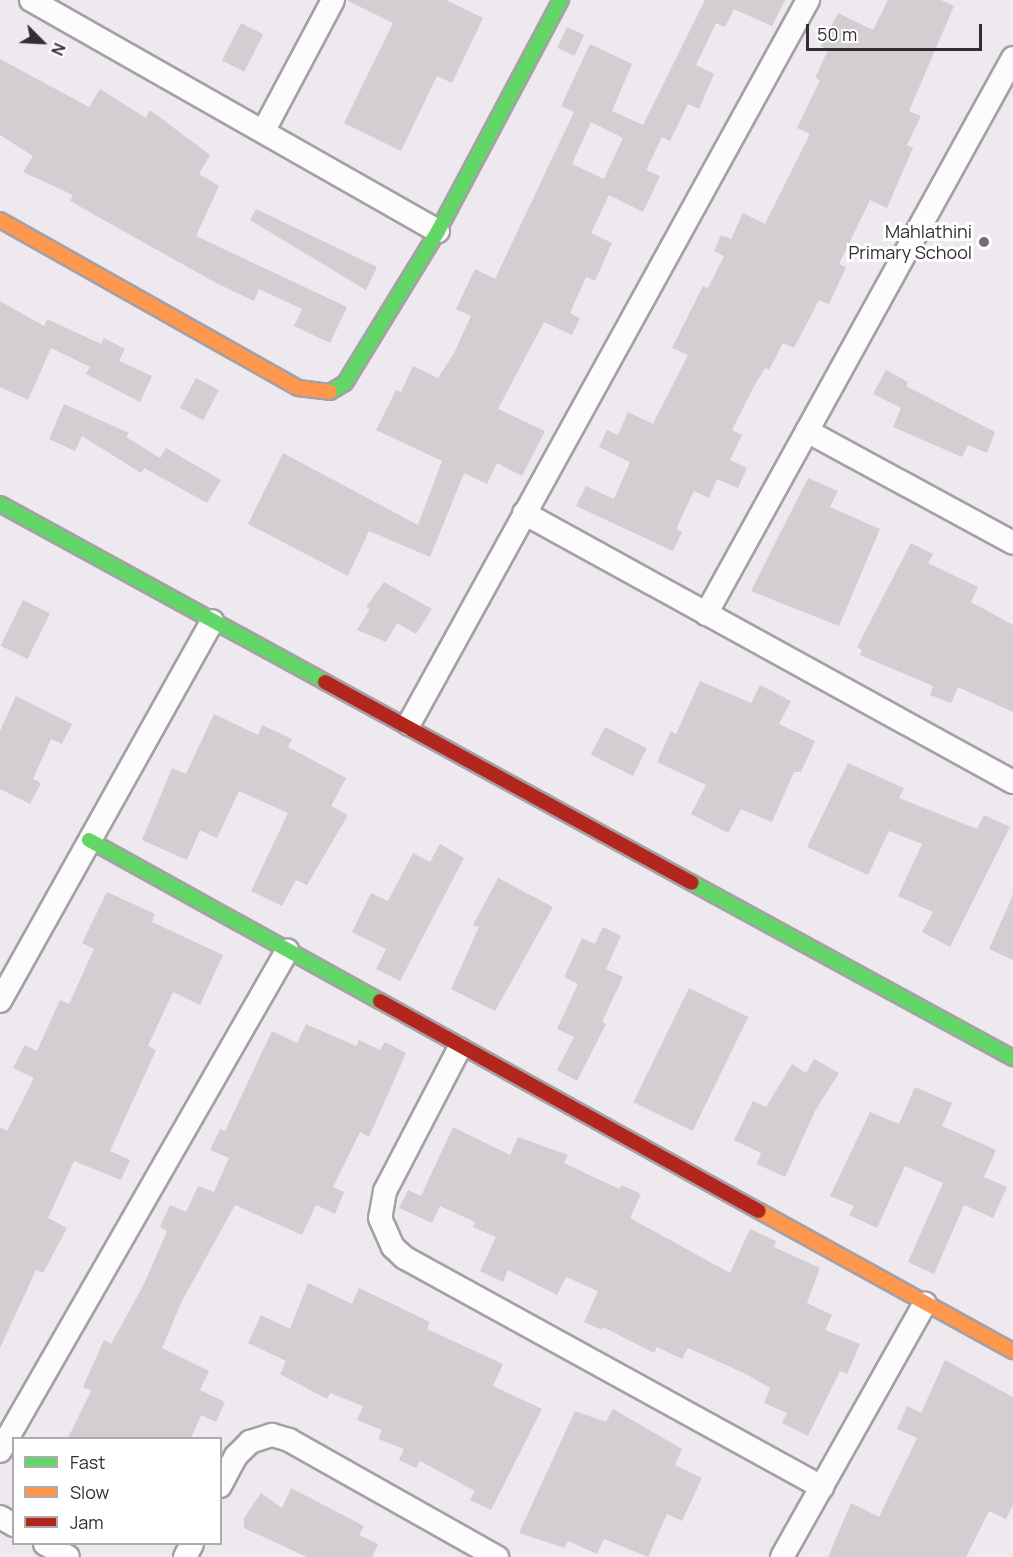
<!DOCTYPE html>
<html>
<head>
<meta charset="utf-8">
<style>
	body { margin:0 }
	#map { position:relative; width:1013px; height:1557px; overflow:hidden; background:#eee8ef; font-family:Manrope,sans-serif }
	div>[style] { position:absolute }
	.building>* { inset:0; background:#d2ced2; transform-origin:0 0 }
	.roads { filter:drop-shadow(2px 0 #a4a0a5) drop-shadow(-2px 0 #a4a0a5) drop-shadow(0 2px #a4a0a5) drop-shadow(0 -2px #a4a0a5) }
	.street>* { height:22px; margin:-11px; padding:0 11px; transform-origin:11px; border-radius:11px; background:#fcfcfd }
	.fast>* { height:14px; margin:-7px; padding:0 7px; transform-origin:7px; border-radius:7px; background:#63d668 }
	.slow>* { height:14px; margin:-7px; padding:0 7px; transform-origin:7px; border-radius:7px; background:#ff974d }
	.jam>* { height:14px; margin:-7px; padding:0 7px; transform-origin:7px; border-radius:7px; background:#b3261e }
	.dots>* { width:16px; height:16px; translate:-50% -50%; box-sizing:border-box; border:3px solid #fff; border-radius:50% }
	span { translate:-50% -50%; white-space:nowrap; text-align:center; line-height:1.15; -webkit-text-stroke:6px #fff; paint-order:stroke }
	.poi-label { font-size:18px; color:#312d32 }
	.right { translate:-100% -50%; text-align:right }
	.legend { position:absolute; left:12px; top:1437px; width:210px; height:108px; box-sizing:border-box; background:#fff; border:2px solid #adabad; margin:0; padding:8px 10px; list-style:none; font-size:18px; color:#312d32 }
	.legend li { display:flex; align-items:center; gap:12px; height:30px }
	.legend b { width:30px; border:2px solid #adabad }
	.north { position:absolute; left:12px; top:12px; width:60px; height:60px; -webkit-text-stroke:4px #fff; paint-order:stroke; rotate:114deg; font-size:16px; font-weight:700; line-height:24px; text-align:center; color:#312d32 }
	.north::after { content:''; display:block; margin:auto; width:21px; height:27px; background:#312d32; clip-path:polygon(50% 0,100% 100%,50% 72%,0 100%) }
	.scale { position:absolute; left:806px; top:24px; width:176px; height:27px; box-sizing:border-box; border:3px solid #312d32; border-top:0; padding-left:8px; font-size:18px; line-height:21px; white-space:nowrap; color:#312d32; -webkit-text-stroke:4px #fff; paint-order:stroke }
</style>
</head>
<body>
<div id="map">
	<div class="building">
		<i style="clip-path:polygon(346px 0,446px 0,483px 18px,452px 83px,437px 76px,401px 151px,344px 123px,393px 23px)"></i>
		<i style="clip-path:polygon(evenodd,705px 0,785px 0,772px 26px,734px 9px,725px 27px,716px 23px,696px 65px,714px 74px,699px 109px,688px 104px,670px 141px,662px 137px,646px 170px,660px 176px,643px 212px,609px 195px,591px 233px,612px 243px,595px 281px,586px 277px,570px 313px,580px 318px,572px 335px,544px 322px,498px 409px,545px 431px,522px 476px,497px 463px,487px 484px,464px 473px,430px 557px,369px 531px,348px 576px,248px 524px,283px 453px,418px 525px,442px 461px,376px 430px,396px 390px,401px 392px,413px 366px,438px 378px,454px 353px,471px 316px,456px 309px,475px 269px,495px 279px,574px 112px,561px 106px,590px 44px,632px 64px,612px 111px,643px 125px,705px 0,591px 122px,623px 138px,604px 179px,572px 164px,591px 122px)"></i>
		<i style="clip-path:polygon(888px 0,941px 0,954px 6px,909px 111px,921px 116px,907px 145px,913px 148px,887px 208px,870px 200px,839px 264px,846px 267px,829px 304px,819px 300px,794px 348px,783px 343px,769px 370px,765px 368px,752px 390px,732px 430px,742px 435px,730px 460px,747px 468px,738px 488px,717px 479px,709px 498px,694px 491px,676px 529px,682px 532px,673px 551px,576px 506px,586px 486px,614px 499px,630px 462px,599px 447px,607px 430px,618px 435px,628px 412px,653px 424px,688px 355px,672px 348px,703px 286px,708px 288px,724px 256px,714px 251px,721px 235px,731px 239px,743px 213px,765px 224px,810px 134px,797px 128px,820px 80px,815px 78px,828px 50px,821px 46px,838px 13px,873px 30px)"></i>
		<i style="left:241px;top:23px;width:25px;height:42px;rotate:27deg"></i>
		<i style="left:567px;top:27px;width:19px;height:23px;rotate:25deg"></i>
		<i style="clip-path:polygon(0 59px,89px 107px,100px 89px,146px 118px,150px 110px,210px 155px,199px 174px,219px 186px,196px 236px,347px 307px,330px 343px,294px 326px,302px 309px,259px 289px,254px 301px,216px 283px,70px 201px,73px 195px,23px 172px,33px 156px,0 135px)"></i>
		<i style="clip-path:polygon(256px 209px,377px 267px,366px 290px,250px 220px)"></i>
		<i style="clip-path:polygon(0 301px,44px 326px,47px 319px,101px 344px,104px 338px,125px 349px,119px 361px,152px 376px,140px 402px,86px 374px,90px 367px,51px 348px,28px 400px,0 387px)"></i>
		<i style="clip-path:polygon(886px 370px,908px 382px,906px 386px,995px 432px,987px 453px,968px 445px,962px 457px,893px 427px,901px 408px,873px 394px)"></i>
		<i style="left:196px;top:378px;width:26px;height:34px;rotate:28deg"></i>
		<i style="clip-path:polygon(64px 404px,129px 433px,126px 437px,160px 458px,166px 448px,221px 480px,207px 503px,144px 468px,141px 473px,82px 436px,75px 451px,49px 439px)"></i>
		<i style="clip-path:polygon(808px 478px,838px 491px,830px 507px,880px 529px,839px 626px,751px 591px)"></i>
		<i style="clip-path:polygon(911px 543px,933px 554px,928px 563px,978px 587px,971px 602px,1013px 625px,1013px 712px,958px 687px,951px 703px,930px 695px,933px 686px,860px 655px,862px 650px,857px 647px)"></i>
		<i style="clip-path:polygon(384px 582px,432px 609px,416px 634px,397px 623px,386px 642px,357px 630px,370px 609px,366px 607px)"></i>
		<i style="left:23px;top:600px;width:30px;height:51px;rotate:26deg"></i>
		<i style="clip-path:polygon(700px 681px,751px 703px,760px 685px,791px 701px,779px 724px,815px 741px,801px 772px,794px 772px,772px 822px,741px 809px,728px 833px,691px 814px,706px 785px,657px 762px,671px 731px,676px 734px)"></i>
		<i style="clip-path:polygon(16px 696px,72px 724px,62px 744px,51px 739px,33px 779px,41px 783px,30px 804px,0 789px,0 731px)"></i>
		<i style="clip-path:polygon(214px 714px,258px 735px,262px 725px,292px 739px,288px 747px,346px 778px,331px 806px,348px 815px,307px 885px,296px 880px,282px 906px,251px 891px,288px 813px,239px 791px,217px 838px,200px 830px,187px 860px,142px 840px,172px 768px,186px 774px)"></i>
		<i style="left:605px;top:727px;width:47px;height:31px;rotate:27deg"></i>
		<i style="clip-path:polygon(848px 763px,904px 788px,899px 798px,977px 829px,984px 815px,1010px 827px,950px 947px,922px 932px,933px 912px,898px 896px,922px 844px,889px 831px,868px 875px,807px 847px)"></i>
		<i style="clip-path:polygon(440px 844px,464px 858px,400px 981px,376px 969px,386px 949px,352px 932px,371px 893px,388px 901px,413px 853px,430px 862px)"></i>
		<i style="clip-path:polygon(498px 878px,553px 907px,495px 1011px,451px 989px,479px 927px,473px 925px)"></i>
		<i style="clip-path:polygon(107px 892px,155px 914px,152px 922px,223px 955px,200px 1005px,173px 992px,148px 1046px,156px 1050px,110px 1151px,130px 1160px,121px 1180px,74px 1161px,48px 1218px,67px 1228px,43px 1273px,36px 1270px,0 1348px,0 1127px,7px 1131px,34px 1078px,13px 1068px,25px 1045px,37px 1051px,60px 1000px,69px 1004px,94px 949px,82px 943px)"></i>
		<i style="clip-path:polygon(1013px 895px,1013px 960px,989px 949px)"></i>
		<i style="clip-path:polygon(603px 927px,621px 936px,606px 969px,623px 977px,602px 1022px,606px 1024px,577px 1081px,557px 1070px,574px 1037px,557px 1029px,578px 984px,564px 977px,582px 938px,595px 944px)"></i>
		<i style="left:689px;top:988px;width:66px;height:127px;rotate:26deg"></i>
		<i style="clip-path:polygon(306px 1024px,356px 1046px,359px 1040px,380px 1050px,385px 1042px,406px 1053px,369px 1137px,360px 1132px,333px 1187px,344px 1192px,335px 1214px,316px 1205px,302px 1235px,235px 1205px,182px 1301px,162px 1348px,209px 1371px,200px 1390px,225px 1402px,216px 1422px,201px 1415px,191px 1438px,68px 1438px,91px 1391px,83px 1387px,104px 1340px,111px 1344px,144px 1284px,167px 1231px,160px 1227px,170px 1205px,186px 1212px,198px 1186px,214px 1192px,229px 1158px,210px 1150px,220px 1129px,225px 1131px,272px 1031px,297px 1043px)"></i>
		<i style="clip-path:polygon(814px 1059px,839px 1073px,815px 1111px,785px 1177px,757px 1164px,761px 1153px,734px 1140px,753px 1101px,766px 1107px,792px 1064px,806px 1073px)"></i>
		<i style="clip-path:polygon(915px 1087px,952px 1103px,942px 1126px,996px 1150px,984px 1177px,1007px 1187px,993px 1218px,964px 1205px,934px 1274px,908px 1262px,943px 1183px,905px 1166px,877px 1228px,849px 1215px,854px 1206px,830px 1196px,870px 1112px,899px 1124px)"></i>
		<i style="clip-path:polygon(453px 1127px,510px 1155px,518px 1137px,568px 1155px,564px 1163px,619px 1189px,622px 1185px,641px 1194px,630px 1218px,730px 1273px,750px 1229px,776px 1241px,774px 1247px,820px 1268px,807px 1303px,832px 1315px,825px 1330px,860px 1344px,847px 1374px,840px 1371px,808px 1436px,782px 1423px,787px 1413px,764px 1403px,770px 1388px,746px 1374px,688px 1348px,682px 1359px,657px 1347px,654px 1353px,603px 1327px,602px 1330px,584px 1322px,598px 1291px,566px 1277px,557px 1295px,508px 1270px,503px 1282px,480px 1271px,496px 1237px,473px 1227px,475px 1222px,440px 1206px,432px 1223px,399px 1208px,408px 1190px,421px 1196px)"></i>
		<i style="clip-path:polygon(308px 1283px,352px 1304px,359px 1288px,430px 1322px,427px 1329px,503px 1364px,493px 1386px,542px 1409px,491px 1510px,470px 1500px,475px 1491px,420px 1461px,416px 1468px,399px 1460px,404px 1449px,378px 1439px,382px 1430px,357px 1420px,363px 1406px,330px 1393px,327px 1399px,280px 1374px,286px 1361px,248px 1343px,261px 1315px,290px 1329px)"></i>
		<i style="clip-path:polygon(945px 1360px,1013px 1397px,1013px 1505px,1006px 1519px,989px 1511px,966px 1557px,828px 1557px,851px 1503px,879px 1517px,917px 1438px,897px 1429px,907px 1406px,921px 1413px)"></i>
		<i style="clip-path:polygon(613px 1409px,682px 1449px,675px 1465px,702px 1478px,682px 1521px,667px 1514px,648px 1557px,604px 1539px,597px 1554px,568px 1541px,565px 1548px,519px 1533px,575px 1411px,606px 1422px)"></i>
		<i style="clip-path:polygon(291px 1488px,364px 1526px,359px 1535px,378px 1544px,372px 1557px,307px 1557px,244px 1528px,244px 1518px,261px 1493px,282px 1508px)"></i>
	</div>
	<div class="roads">
		<div class="street">
			<i style="left:31px;top:0;width:468px;rotate:29.6deg"></i>
			<i style="left:264px;top:130px;width:147px;rotate:-62deg"></i>
			<i style="left:807px;top:431px;width:234px;rotate:28.5deg"></i>
			<i style="left:524px;top:513px;width:558px;rotate:28.82deg"></i>
			<i style="left:706px;top:614px;width:635px;rotate:-61.09deg"></i>
			<i style="left:409px;top:724px;width:827px;rotate:-61.14deg"></i>
			<i style="left:0;top:1001px;width:435px;rotate:-60.8deg"></i>
			<i style="left:459px;top:1049px;width:160px;rotate:117.5deg"></i>
			<i style="left:385px;top:1191px;width:27px;rotate:100deg"></i>
			<i style="left:380px;top:1218px;width:32px;rotate:66deg"></i>
			<i style="left:393px;top:1247px;width:16px;rotate:43deg"></i>
			<i style="left:405px;top:1258px;width:476px;rotate:28.8deg"></i>
			<i style="left:0;top:1451px;width:577px;rotate:-60.14deg"></i>
			<i style="left:220px;top:1486px;width:34px;rotate:-62deg"></i>
			<i style="left:236px;top:1456px;width:20px;rotate:-45deg"></i>
			<i style="left:250px;top:1442px;width:23px;rotate:-18deg"></i>
			<i style="left:272px;top:1435px;width:18px;rotate:16deg"></i>
			<i style="left:289px;top:1440px;width:239px;rotate:29.4deg"></i>
			<i style="left:0;top:1517px;width:16px;rotate:30deg"></i>
			<i style="left:45px;top:1544px;width:26px;rotate:29deg"></i>
			<i style="left:185px;top:1557px;width:15px;rotate:-62deg"></i>
			<i style="left:782px;top:1557px;width:291px;rotate:-60.6deg"></i>
		</div>
		<div class="fast">
			<i style="left:330px;top:392px;width:17px;rotate:-31deg"></i>
			<i style="left:345px;top:383px;width:178px;rotate:-58.5deg"></i>
			<i style="left:438px;top:231px;width:262px;rotate:-62deg"></i>
			<i style="left:0;top:504px;width:371px;rotate:28.7deg"></i>
			<i style="left:89px;top:840px;width:333px;rotate:29deg"></i>
			<i style="left:692px;top:883px;width:366px;rotate:28.6deg"></i>
		</div>
		<div class="slow">
			<i style="left:0;top:220px;width:342px;rotate:29.4deg"></i>
			<i style="left:298px;top:388px;width:32px;rotate:7deg"></i>
			<i style="left:759px;top:1211px;width:290px;rotate:28.9deg"></i>
		</div>
		<div class="jam">
			<i style="left:325px;top:682px;width:418px;rotate:28.7deg"></i>
			<i style="left:380px;top:1001px;width:433px;rotate:29deg"></i>
		</div>
	</div>
	<div class="dots">
		<i style="left:984px;top:242px;background:#736e74"></i>
	</div>
	<div class="poi-label">
		<span class="right" style="left:972px;top:242px">Mahlathini<br>Primary School</span>
	</div>
	<ul class="legend">
	<li><b style="height:8px;background:#63d668"></b>Fast</li>
	<li><b style="height:8px;background:#ff974d"></b>Slow</li>
	<li><b style="height:8px;background:#b3261e"></b>Jam</li>
	</ul>
	<div class="north">N</div>
	<div class="scale">50 m</div>
</div>
</body>
</html>
